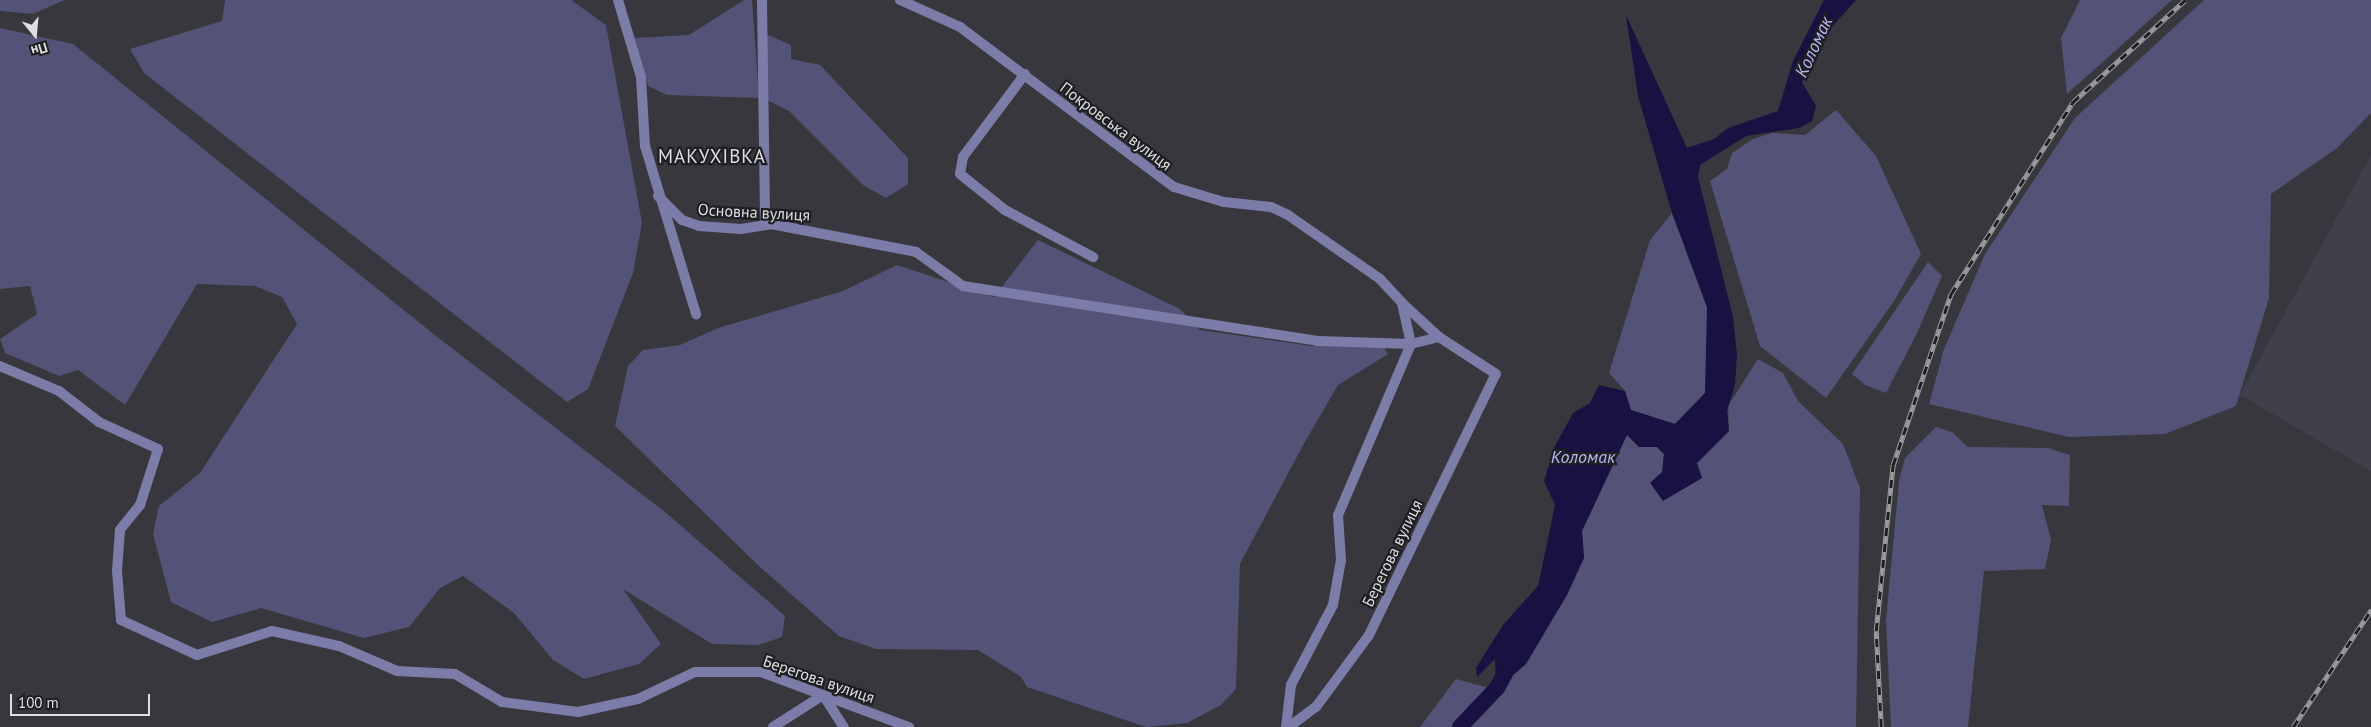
<!DOCTYPE html>
<html>
<head>
<meta charset="utf-8">
<style>
	body { margin:0 }
	#map { position:relative; width:2371px; height:727px; overflow:hidden; background:#37373d; font-family:"PT Sans",sans-serif }
	div>[style] { position:absolute }
	.built>* { inset:0; background:#40404c }
	.green>* { inset:0; background:#535377 }
	.water>* { inset:0; background:#191142 }
	.river>* { height:16px; margin:-8px; padding:0 8px; transform-origin:8px; border-radius:8px; background:#191142 }
	.minor>* { height:10px; margin:-5px; padding:0 5px; transform-origin:5px; border-radius:5px; background:#7c7ca8 }
	.tertiary>* { height:10px; margin:-5px; padding:0 5px; transform-origin:5px; border-radius:5px; background:#7c7ca8 }
	.rail>* { height:4.5px; margin-top:-2.25px; transform-origin:0; background:repeating-linear-gradient(90deg,#1e1f21 0 8px,#9b9ba0 0 16px); box-sizing:border-box; border-block:1px solid #9b9ba0 }
	span { translate:-50% -50%; white-space:nowrap; text-align:center; line-height:1.15; -webkit-text-stroke:4.5px #1e1f21; paint-order:stroke }
	.street-label { font-size:16px; color:#dfdfe3 }
	.water-label { font-size:18px; color:#b7b7fa; font-style:italic }
	.quarter-label { font-size:19px; color:#dfdfe3; letter-spacing:1px }
	.north { position:absolute; left:10px; top:10px; width:50px; height:50px; -webkit-text-stroke:4px #1e1f21; paint-order:stroke; rotate:163deg; font-size:14px; font-weight:700; line-height:20px; text-align:center; color:#dfdfe3 }
	.north::after { content:''; display:block; margin:auto; width:18px; height:22px; background:#dfdfe3; clip-path:polygon(50% 0,100% 100%,50% 72%,0 100%) }
	.scale { position:absolute; left:10px; top:694px; width:140px; height:22px; box-sizing:border-box; border:2px solid #dfdfe3; border-top:0; padding-left:6px; font-size:15px; line-height:18px; white-space:nowrap; color:#dfdfe3; -webkit-text-stroke:4px #1e1f21; paint-order:stroke }
</style>
</head>
<body>
<div id="map">
	<div class="built">
		<i style="clip-path:polygon(2371px 155px,2371px 471px,2240px 395px)"></i>
	</div>
	<div class="green">
		<i style="clip-path:polygon(0 0,64px 0,33px 14px,0 11px)"></i>
		<i style="clip-path:polygon(225px 0,571px 0,606px 25px,642px 223px,633px 273px,588px 389px,567px 402px,144px 73px,130px 49px,222px 21px)"></i>
		<i style="clip-path:polygon(744px 0,752px 0,759px 98px,667px 95px,648px 86px,634px 38px,689px 35px)"></i>
		<i style="clip-path:polygon(2080px 0,2172px 0,2067px 94px,2061px 38px)"></i>
		<i style="clip-path:polygon(2204px 0,2371px 0,2371px 113px,2337px 148px,2271px 194px,2269px 298px,2236px 406px,2165px 434px,2069px 437px,1929px 404px,1944px 349px,1985px 254px,2075px 118px)"></i>
		<i style="clip-path:polygon(0 28px,73px 44px,436px 336px,665px 512px,785px 616px,782px 637px,758px 645px,712px 644px,623px 589px,661px 644px,639px 664px,584px 679px,553px 660px,514px 613px,463px 576px,440px 588px,409px 627px,364px 638px,261px 608px,212px 622px,171px 602px,153px 534px,159px 506px,200px 473px,297px 324px,282px 297px,255px 286px,197px 284px,125px 405px,78px 370px,59px 376px,5px 353px,0 339px,37px 314px,30px 286px,0 289px)"></i>
		<i style="clip-path:polygon(764px 33px,791px 45px,791px 59px,820px 65px,908px 158px,908px 184px,886px 198px,863px 185px,789px 111px,767px 100px)"></i>
		<i style="clip-path:polygon(1836px 110px,1876px 156px,1921px 254px,1894px 301px,1826px 398px,1760px 346px,1710px 181px,1727px 169px,1732px 153px,1753px 139px,1772px 133px,1805px 135px)"></i>
		<i style="clip-path:polygon(1672px 213px,1707px 307px,1709px 345px,1705px 393px,1675px 424px,1631px 410px,1625px 391px,1609px 373px,1650px 240px)"></i>
		<i style="clip-path:polygon(1038px 240px,1180px 309px,1200px 330px,1312px 346px,1379px 338px,1388px 354px,1338px 385px,1302px 447px,1240px 564px,1236px 689px,1221px 705px,1187px 723px,1146px 727px,1027px 687px,1021px 677px,978px 650px,876px 649px,839px 636px,760px 567px,615px 426px,628px 366px,643px 350px,680px 345px,718px 328px,843px 291px,897px 265px,994px 297px)"></i>
		<i style="clip-path:polygon(1928px 262px,1942px 276px,1917px 333px,1886px 393px,1865px 385px,1852px 374px)"></i>
		<i style="clip-path:polygon(1758px 359px,1783px 373px,1798px 401px,1843px 444px,1860px 488px,1856px 727px,1420px 727px,1456px 679px,1496px 690px,1522px 667px,1584px 558px,1582px 531px,1627px 434px,1639px 447px,1657px 447px,1664px 454px,1663px 500px,1702px 478px,1697px 463px,1729px 431px,1728px 406px)"></i>
		<i style="clip-path:polygon(1936px 427px,1952px 432px,1968px 447px,2048px 448px,2070px 455px,2069px 506px,2042px 505px,2051px 540px,2045px 569px,1984px 571px,1968px 727px,1891px 727px,1886px 620px,1899px 481px,1905px 458px)"></i>
	</div>
	<div class="water">
		<i style="clip-path:polygon(1824px 0,1856px 0,1829px 30px,1802px 82px,1816px 106px,1812px 121px,1799px 128px,1746px 136px,1700px 165px,1698px 177px,1733px 317px,1737px 355px,1735px 385px,1727px 411px,1729px 431px,1697px 463px,1702px 478px,1663px 501px,1650px 483px,1662px 472px,1664px 454px,1657px 447px,1639px 447px,1627px 435px,1582px 531px,1584px 558px,1567px 595px,1526px 664px,1496px 690px,1495px 659px,1477px 677px,1476px 668px,1503px 625px,1538px 586px,1555px 505px,1544px 481px,1555px 446px,1573px 413px,1590px 403px,1599px 385px,1625px 391px,1631px 410px,1675px 424px,1705px 393px,1707px 307px,1672px 213px,1638px 96px,1626px 15px,1687px 148px,1714px 139px,1728px 128px,1778px 111px,1793px 61px)"></i>
	</div>
	<div class="river">
		<i style="left:1460px;top:727px;width:54px;rotate:-46.5deg"></i>
		<i style="left:1497px;top:688px;width:18px;rotate:-61deg"></i>
	</div>
	<div class="minor">
		<i style="left:618px;top:0;width:80px;rotate:73.4deg"></i>
		<i style="left:641px;top:77px;width:69px;rotate:86.7deg"></i>
		<i style="left:645px;top:146px;width:176px;rotate:73.1deg"></i>
		<i style="left:762px;top:0;width:225px;rotate:89.2deg"></i>
		<i style="left:1025px;top:74px;width:104px;rotate:126.8deg"></i>
		<i style="left:963px;top:157px;width:17px;rotate:100deg"></i>
		<i style="left:960px;top:174px;width:58px;rotate:38.7deg"></i>
		<i style="left:1005px;top:210px;width:100px;rotate:28.1deg"></i>
		<i style="left:658px;top:196px;width:34px;rotate:45deg"></i>
		<i style="left:682px;top:220px;width:18px;rotate:19deg"></i>
		<i style="left:699px;top:226px;width:42px;rotate:4.1deg"></i>
		<i style="left:741px;top:229px;width:30px;rotate:-9deg"></i>
		<i style="left:771px;top:224px;width:148px;rotate:10.9deg"></i>
		<i style="left:916px;top:252px;width:58px;rotate:35.9deg"></i>
		<i style="left:963px;top:286px;width:359px;rotate:8.8deg"></i>
		<i style="left:1318px;top:341px;width:93px;rotate:1.8deg"></i>
		<i style="left:1411px;top:344px;width:29px;rotate:-14deg"></i>
		<i style="left:0;top:366px;width:64px;rotate:23deg"></i>
		<i style="left:59px;top:391px;width:51px;rotate:37.8deg"></i>
		<i style="left:99px;top:422px;width:65px;rotate:24.6deg"></i>
		<i style="left:158px;top:449px;width:59px;rotate:107.8deg"></i>
		<i style="left:140px;top:505px;width:32px;rotate:129deg"></i>
		<i style="left:120px;top:530px;width:41px;rotate:94.2deg"></i>
		<i style="left:117px;top:571px;width:49px;rotate:85.3deg"></i>
		<i style="left:121px;top:620px;width:84px;rotate:24.7deg"></i>
		<i style="left:197px;top:655px;width:79px;rotate:-17.7deg"></i>
		<i style="left:272px;top:631px;width:69px;rotate:12.6deg"></i>
		<i style="left:339px;top:646px;width:63px;rotate:23.3deg"></i>
		<i style="left:397px;top:671px;width:58px;rotate:3deg"></i>
		<i style="left:455px;top:674px;width:55px;rotate:30.8deg"></i>
		<i style="left:502px;top:702px;width:77px;rotate:7.5deg"></i>
		<i style="left:578px;top:712px;width:61px;rotate:-12.2deg"></i>
		<i style="left:638px;top:699px;width:63px;rotate:-25.3deg"></i>
		<i style="left:695px;top:672px;width:66px"></i>
		<i style="left:761px;top:672px;width:158px;rotate:20.4deg"></i>
		<i style="left:773px;top:727px;width:59px;rotate:-32.6deg"></i>
		<i style="left:823px;top:695px;width:38px;rotate:57deg"></i>
		<i style="left:1289px;top:727px;width:34px;rotate:-37deg"></i>
		<i style="left:1316px;top:707px;width:89px;rotate:-53.6deg"></i>
		<i style="left:1369px;top:635px;width:290px;rotate:-64.1deg"></i>
		<i style="left:1496px;top:374px;width:68px;rotate:-147deg"></i>
		<i style="left:1439px;top:337px;width:50px;rotate:-137.4deg"></i>
	</div>
	<div class="tertiary">
		<i style="left:900px;top:0;width:66px;rotate:24.2deg"></i>
		<i style="left:960px;top:27px;width:267px;rotate:36.8deg"></i>
		<i style="left:1174px;top:187px;width:52px;rotate:16.7deg"></i>
		<i style="left:1224px;top:202px;width:47px;rotate:6.1deg"></i>
		<i style="left:1271px;top:207px;width:19px;rotate:25deg"></i>
		<i style="left:1288px;top:215px;width:112px;rotate:34.8deg"></i>
		<i style="left:1380px;top:279px;width:33px;rotate:47deg"></i>
		<i style="left:1402px;top:303px;width:42px;rotate:77.6deg"></i>
		<i style="left:1411px;top:344px;width:186px;rotate:113.1deg"></i>
		<i style="left:1338px;top:515px;width:45px;rotate:86.2deg"></i>
		<i style="left:1341px;top:560px;width:46px;rotate:100.1deg"></i>
		<i style="left:1333px;top:605px;width:90px;rotate:117.7deg"></i>
		<i style="left:1291px;top:685px;width:42px;rotate:96.8deg"></i>
	</div>
	<div class="rail">
		<i style="left:1881px;top:727px;width:96px;rotate:-93deg"></i>
		<i style="left:1876px;top:631px;width:167px;rotate:-84.2deg"></i>
		<i style="left:1893px;top:465px;width:181px;rotate:-71.3deg"></i>
		<i style="left:1951px;top:294px;width:227px;rotate:-57.6deg"></i>
		<i style="left:2073px;top:102px;width:151px;rotate:-42.3deg"></i>
		<i style="left:2293px;top:727px;width:141px;rotate:-56.3deg"></i>
	</div>
	<div class="street-label">
		<span style="left:1116px;top:126px;rotate:37deg">Покровська вулиця</span>
		<span style="left:754px;top:212px;rotate:3deg">Основна вулиця</span>
		<span style="left:1392px;top:553px;rotate:-64deg">Берегова вулиця</span>
		<span style="left:819px;top:679px;rotate:19deg">Берегова вулиця</span>
	</div>
	<div class="water-label">
		<span style="left:1814px;top:47px;rotate:-65deg">Коломак</span>
		<span style="left:1583px;top:457px">Коломак</span>
	</div>
	<div class="quarter-label">
		<span style="left:712px;top:157px">МАКУХІВКА</span>
	</div>
	<div class="north">Пн</div>
	<div class="scale">100 m</div>
</div>
</body>
</html>
